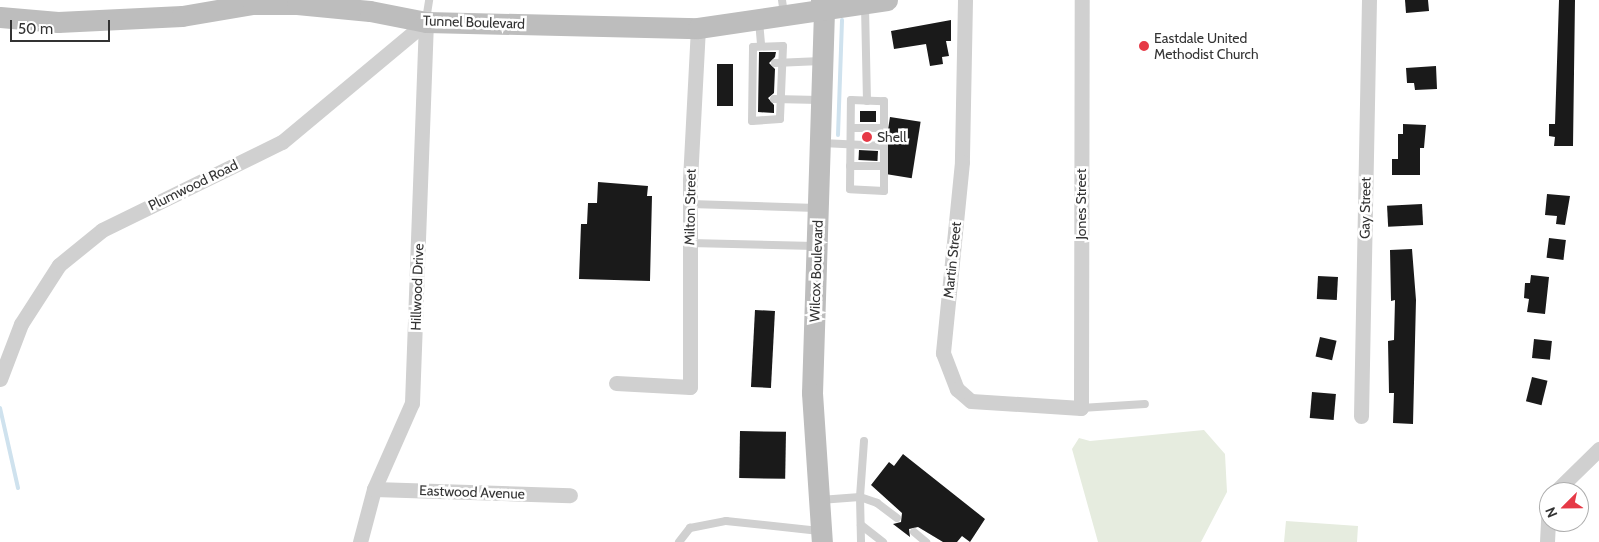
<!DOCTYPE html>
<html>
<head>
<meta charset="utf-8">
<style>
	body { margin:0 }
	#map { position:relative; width:1599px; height:542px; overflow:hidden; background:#fff; font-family:Cabin,sans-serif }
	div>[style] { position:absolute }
	.green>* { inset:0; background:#e6ecdf }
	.stream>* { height:4px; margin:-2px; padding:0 2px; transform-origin:2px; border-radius:2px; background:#cfe2ee }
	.building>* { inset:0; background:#1a1a1a; transform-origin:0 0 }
	.lane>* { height:8px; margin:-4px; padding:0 4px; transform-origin:4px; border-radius:4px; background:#d0d0d0 }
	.street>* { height:15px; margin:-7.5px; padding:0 7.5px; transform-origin:7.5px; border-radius:7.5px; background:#d0d0d0 }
	.secondary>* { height:21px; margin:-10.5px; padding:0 10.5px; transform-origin:10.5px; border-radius:10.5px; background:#bdbdbd }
	.dots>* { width:14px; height:14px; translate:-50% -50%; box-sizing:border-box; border:2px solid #fff; border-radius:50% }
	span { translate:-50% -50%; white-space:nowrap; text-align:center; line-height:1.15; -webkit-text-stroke:5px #fff; paint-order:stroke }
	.street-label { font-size:14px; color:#333 }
	.poi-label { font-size:14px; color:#333 }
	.left { translate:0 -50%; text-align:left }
	.north { position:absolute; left:1539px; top:482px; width:50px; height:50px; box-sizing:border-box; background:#fff; border:1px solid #adadad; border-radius:50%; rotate:247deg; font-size:14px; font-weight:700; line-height:20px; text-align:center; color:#333 }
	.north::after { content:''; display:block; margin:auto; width:18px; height:22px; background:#e63946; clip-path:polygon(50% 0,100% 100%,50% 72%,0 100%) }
	.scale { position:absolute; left:10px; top:20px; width:100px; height:22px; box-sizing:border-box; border:2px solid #333; border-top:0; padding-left:6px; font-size:15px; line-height:18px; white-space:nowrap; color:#333; -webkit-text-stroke:4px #fff; paint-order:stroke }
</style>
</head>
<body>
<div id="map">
	<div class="green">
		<i style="clip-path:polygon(1204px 430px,1225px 454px,1227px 492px,1201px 542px,1098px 542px,1072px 449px,1079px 438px,1090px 441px)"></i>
		<i style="clip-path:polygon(1286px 521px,1358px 526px,1357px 542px,1284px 542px)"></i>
	</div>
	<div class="stream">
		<i style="left:838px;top:135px;width:115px;rotate:-88deg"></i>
		<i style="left:0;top:408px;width:82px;rotate:77.3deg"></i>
	</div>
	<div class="building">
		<i style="clip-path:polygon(1405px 0,1428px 0,1429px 11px,1406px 13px)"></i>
		<i style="clip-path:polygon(1559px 0,1575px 0,1573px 146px,1554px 146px,1555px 137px,1549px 136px,1549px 124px,1555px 124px)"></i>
		<i style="clip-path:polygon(951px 20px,951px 41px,946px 41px,949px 56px,942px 57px,943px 64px,930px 66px,926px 44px,894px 49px,891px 31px)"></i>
		<i style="clip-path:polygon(759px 52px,776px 52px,775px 57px,769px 63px,775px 69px,774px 93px,768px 98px,774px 105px,774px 113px,758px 112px)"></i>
		<i style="left:717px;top:64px;width:16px;height:42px"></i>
		<i style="clip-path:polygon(1436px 66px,1437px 89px,1415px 90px,1414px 83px,1407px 83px,1406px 68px)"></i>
		<i style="left:860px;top:111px;width:16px;height:11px"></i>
		<i style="left:890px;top:117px;width:31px;height:57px;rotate:9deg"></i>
		<i style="clip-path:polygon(1403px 124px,1426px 125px,1424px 148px,1420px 148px,1420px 175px,1392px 175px,1392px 159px,1398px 159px,1398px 134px,1403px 134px)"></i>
		<i style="left:859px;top:150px;width:19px;height:10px;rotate:3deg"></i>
		<i style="clip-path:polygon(598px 182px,648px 186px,647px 196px,652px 196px,650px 281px,579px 279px,581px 224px,587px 224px,588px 203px,597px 203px)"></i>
		<i style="clip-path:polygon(1547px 194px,1570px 196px,1565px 225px,1556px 224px,1557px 216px,1545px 215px)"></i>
		<i style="left:1422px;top:204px;width:21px;height:35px;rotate:87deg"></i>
		<i style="left:1549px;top:238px;width:17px;height:20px;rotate:7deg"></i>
		<i style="clip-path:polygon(1412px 249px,1416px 300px,1413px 424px,1393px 423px,1394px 393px,1389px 393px,1388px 341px,1394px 340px,1395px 300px,1391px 301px,1390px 250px)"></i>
		<i style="clip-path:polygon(1531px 275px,1549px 277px,1545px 314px,1527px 312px,1529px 299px,1524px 298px,1525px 283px,1530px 283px)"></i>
		<i style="left:1318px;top:276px;width:20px;height:23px;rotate:3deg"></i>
		<i style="left:755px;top:310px;width:20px;height:77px;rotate:3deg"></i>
		<i style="left:1320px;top:337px;width:17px;height:20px;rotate:13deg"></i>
		<i style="left:1534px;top:339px;width:18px;height:19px;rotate:6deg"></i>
		<i style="left:1532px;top:377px;width:16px;height:25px;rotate:14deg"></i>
		<i style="left:1312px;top:392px;width:24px;height:26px;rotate:5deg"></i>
		<i style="left:740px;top:431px;width:46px;height:47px;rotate:1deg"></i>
		<i style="clip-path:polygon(903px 454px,985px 519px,970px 542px,962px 536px,957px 542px,943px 542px,918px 527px,909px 529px,910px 537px,893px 524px,901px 522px,902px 513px,871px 485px,889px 462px,894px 466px)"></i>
	</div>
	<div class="lane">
		<i style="left:782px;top:0;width:15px;rotate:82deg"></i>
		<i style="left:865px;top:6px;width:95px;rotate:88.8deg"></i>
		<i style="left:426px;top:20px;width:20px;rotate:-81deg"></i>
		<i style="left:759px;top:21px;width:25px;rotate:85deg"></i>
		<i style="left:783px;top:46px;width:73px;rotate:92.4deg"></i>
		<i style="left:780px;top:119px;width:28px;rotate:176deg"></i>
		<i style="left:752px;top:121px;width:74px;rotate:-89.2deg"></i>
		<i style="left:753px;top:47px;width:30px;rotate:-2deg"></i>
		<i style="left:775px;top:63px;width:46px;rotate:-2.5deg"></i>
		<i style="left:774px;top:99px;width:45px;rotate:1.3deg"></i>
		<i style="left:851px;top:100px;width:33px;rotate:2deg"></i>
		<i style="left:884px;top:101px;width:90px;rotate:90deg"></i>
		<i style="left:884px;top:191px;width:34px;rotate:-177deg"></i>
		<i style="left:850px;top:189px;width:89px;rotate:-89.4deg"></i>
		<i style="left:851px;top:128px;width:33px"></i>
		<i style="left:822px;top:143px;width:62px;rotate:2.8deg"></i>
		<i style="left:850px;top:166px;width:34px"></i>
		<i style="left:690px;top:204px;width:126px;rotate:1.8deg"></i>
		<i style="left:690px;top:243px;width:125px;rotate:1.4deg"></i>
		<i style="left:1081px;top:408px;width:64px;rotate:-3.6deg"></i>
		<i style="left:864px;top:441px;width:56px;rotate:94.1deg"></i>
		<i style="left:860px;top:497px;width:18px;rotate:19deg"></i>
		<i style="left:877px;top:503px;width:25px;rotate:37deg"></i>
		<i style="left:820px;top:500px;width:40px;rotate:-4.3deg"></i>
		<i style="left:860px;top:497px;width:45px;rotate:88.7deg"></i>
		<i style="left:861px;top:525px;width:28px;rotate:38deg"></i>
		<i style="left:914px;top:532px;width:16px;rotate:40deg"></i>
		<i style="left:679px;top:542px;width:18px;rotate:-52deg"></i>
		<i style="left:690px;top:528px;width:37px;rotate:-11deg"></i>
		<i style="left:726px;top:521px;width:94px;rotate:6.1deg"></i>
	</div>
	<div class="street">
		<i style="left:965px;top:0;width:162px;rotate:91.1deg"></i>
		<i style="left:962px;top:162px;width:192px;rotate:95.7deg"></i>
		<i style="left:943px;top:353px;width:39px;rotate:69deg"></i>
		<i style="left:957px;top:389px;width:18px;rotate:41deg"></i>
		<i style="left:971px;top:401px;width:110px;rotate:3.6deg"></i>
		<i style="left:1081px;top:408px;width:408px;rotate:-89.9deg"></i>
		<i style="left:0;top:379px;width:59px;rotate:-69.1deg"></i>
		<i style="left:21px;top:324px;width:70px;rotate:-57.2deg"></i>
		<i style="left:59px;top:265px;width:55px;rotate:-39.1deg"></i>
		<i style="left:102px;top:230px;width:200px;rotate:-26.1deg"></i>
		<i style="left:282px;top:142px;width:187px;rotate:-39.8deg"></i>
		<i style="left:616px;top:383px;width:74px;rotate:3.1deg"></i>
		<i style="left:690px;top:387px;width:207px;rotate:-90deg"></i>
		<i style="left:690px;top:180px;width:152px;rotate:-87deg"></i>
		<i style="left:1361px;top:416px;width:416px;rotate:-88.9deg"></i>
		<i style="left:374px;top:489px;width:196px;rotate:1.8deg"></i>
		<i style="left:1555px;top:492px;width:62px;rotate:-44.3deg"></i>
		<i style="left:360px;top:542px;width:55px;rotate:-75.2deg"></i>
		<i style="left:374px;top:489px;width:94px;rotate:-66.2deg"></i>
		<i style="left:412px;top:403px;width:381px;rotate:-87.9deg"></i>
		<i style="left:1547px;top:542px;width:41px;rotate:-87.2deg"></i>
	</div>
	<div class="secondary">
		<i style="left:821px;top:0;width:11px;rotate:75deg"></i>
		<i style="left:824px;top:11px;width:382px;rotate:91.8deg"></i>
		<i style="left:812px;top:393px;width:149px;rotate:86.2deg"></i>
		<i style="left:0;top:17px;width:58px;rotate:4.9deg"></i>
		<i style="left:58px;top:22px;width:124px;rotate:-2.8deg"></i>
		<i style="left:182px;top:16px;width:72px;rotate:-9.6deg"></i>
		<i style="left:253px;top:4px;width:44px"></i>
		<i style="left:297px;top:4px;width:73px;rotate:5.5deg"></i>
		<i style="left:370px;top:11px;width:57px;rotate:11.1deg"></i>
		<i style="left:426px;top:22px;width:272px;rotate:1.3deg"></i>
		<i style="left:698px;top:28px;width:191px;rotate:-8.4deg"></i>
	</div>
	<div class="dots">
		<i style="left:1144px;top:46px;background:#e63946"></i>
		<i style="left:867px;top:137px;background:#e63946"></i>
	</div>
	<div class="street-label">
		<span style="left:474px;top:22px;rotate:2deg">Tunnel Boulevard</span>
		<span style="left:193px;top:185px;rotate:-26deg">Plumwood Road</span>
		<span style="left:1081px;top:204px;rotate:-90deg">Jones Street</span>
		<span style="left:690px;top:207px;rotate:-89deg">Milton Street</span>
		<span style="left:1365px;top:208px;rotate:-89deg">Gay Street</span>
		<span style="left:952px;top:260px;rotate:-84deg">Martin Street</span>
		<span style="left:816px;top:271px;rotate:-88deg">Wilcox Boulevard</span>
		<span style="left:417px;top:287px;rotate:-88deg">Hillwood Drive</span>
		<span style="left:472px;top:492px;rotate:2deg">Eastwood Avenue</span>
	</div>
	<div class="poi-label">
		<span class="left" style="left:1154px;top:46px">Eastdale United<br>Methodist Church</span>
		<span class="left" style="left:877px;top:137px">Shell</span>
	</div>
	<div class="north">N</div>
	<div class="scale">50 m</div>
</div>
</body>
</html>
